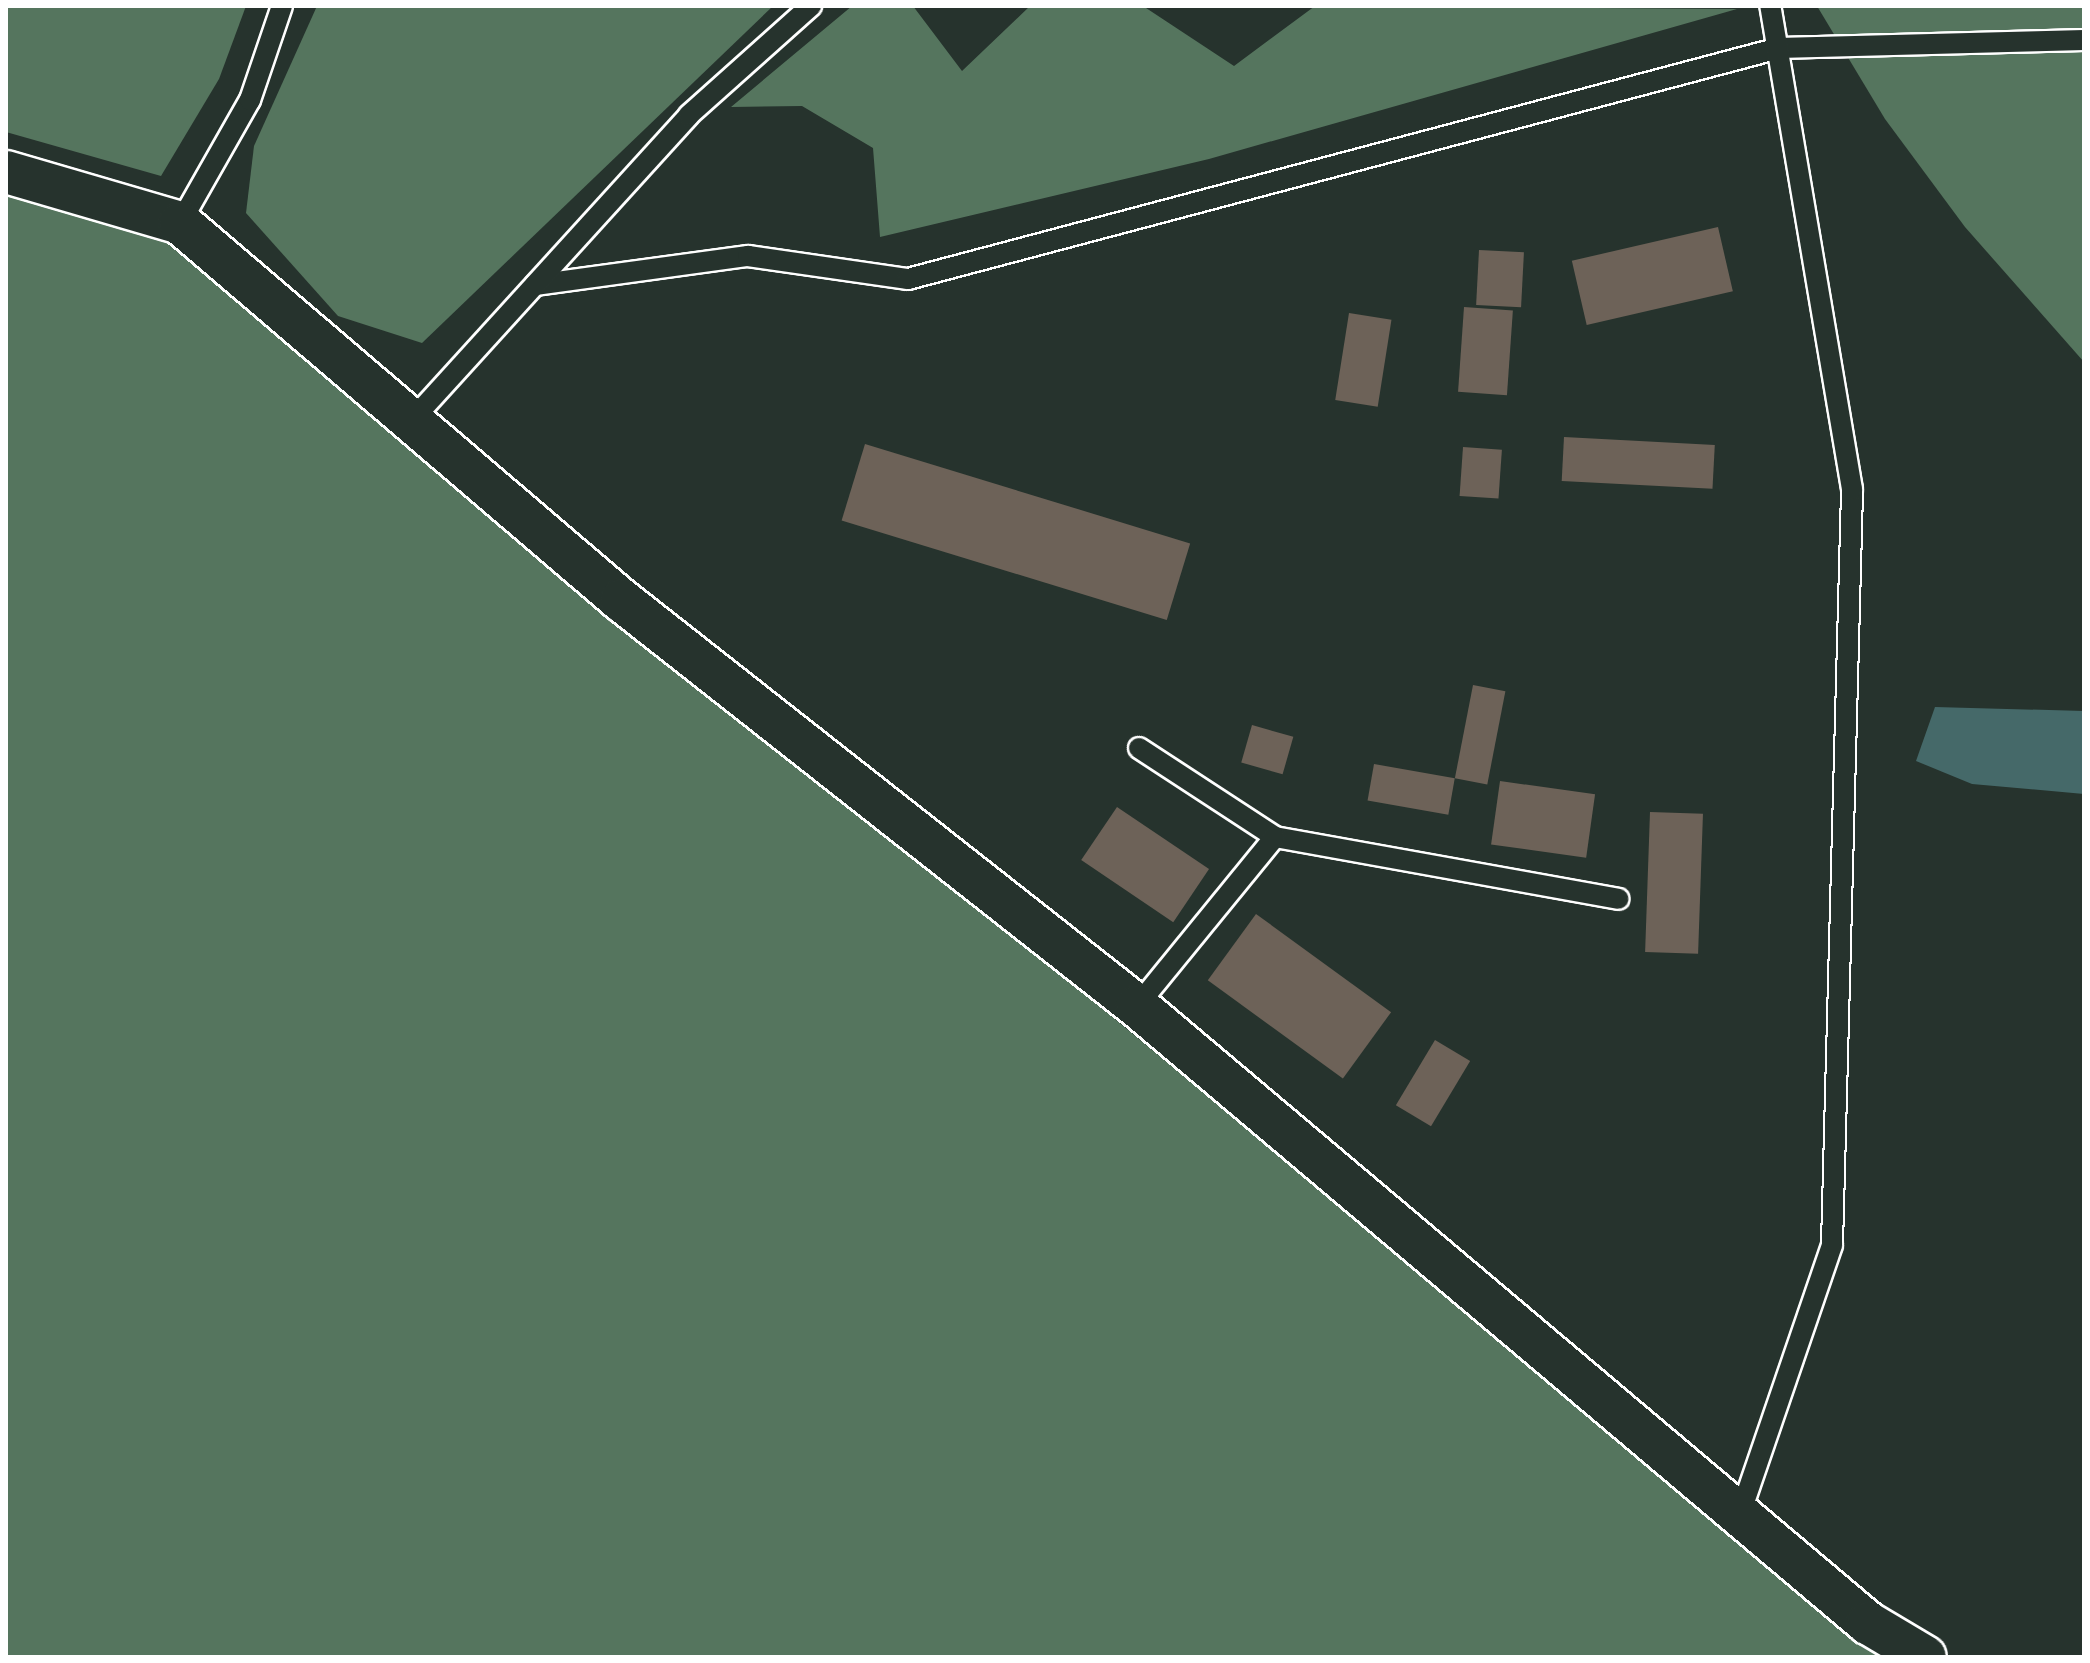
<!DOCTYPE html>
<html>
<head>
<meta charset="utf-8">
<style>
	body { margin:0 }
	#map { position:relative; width:2090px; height:1663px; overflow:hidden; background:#26332d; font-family:"Balsamiq Sans",sans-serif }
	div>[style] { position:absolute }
	.green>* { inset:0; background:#55755e }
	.water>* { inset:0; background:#456969 }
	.building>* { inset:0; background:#6d6258; transform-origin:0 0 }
	.roads { filter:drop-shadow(2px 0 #fff) drop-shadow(-2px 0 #fff) drop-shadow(0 2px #fff) drop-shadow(0 -2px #fff) }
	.lane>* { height:20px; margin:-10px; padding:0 10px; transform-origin:10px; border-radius:10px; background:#26332d }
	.street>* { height:42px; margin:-21px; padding:0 21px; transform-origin:21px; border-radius:21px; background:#26332d }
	span { translate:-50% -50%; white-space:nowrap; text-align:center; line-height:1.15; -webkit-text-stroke:6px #26332d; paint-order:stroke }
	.frame { position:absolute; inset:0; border:8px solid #fff; pointer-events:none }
</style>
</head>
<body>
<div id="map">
	<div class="green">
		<i style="clip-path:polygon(6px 6px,246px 6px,219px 79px,161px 176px,6px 132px)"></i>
		<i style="clip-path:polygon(317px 6px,773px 6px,422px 343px,338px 316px,246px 213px,254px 146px)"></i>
		<i style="clip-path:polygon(852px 6px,913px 6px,962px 71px,1030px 6px,1143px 6px,1234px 66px,1315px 6px,1737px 9px,1209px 159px,880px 237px,873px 148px,802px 106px,731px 107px)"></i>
		<i style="clip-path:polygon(1817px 6px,2084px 6px,2084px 362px,1965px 227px,1885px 119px)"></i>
		<i style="clip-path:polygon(6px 188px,171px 237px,1885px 1657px,6px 1657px)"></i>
	</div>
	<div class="water">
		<i style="clip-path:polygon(1935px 707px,2084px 711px,2084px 794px,1972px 784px,1916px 761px)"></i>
	</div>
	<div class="building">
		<i style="left:1718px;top:227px;width:66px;height:150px;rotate:77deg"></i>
		<i style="left:1479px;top:250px;width:45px;height:55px;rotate:3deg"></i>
		<i style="left:1464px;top:307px;width:49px;height:85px;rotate:4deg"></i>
		<i style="left:1349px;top:313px;width:43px;height:88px;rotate:9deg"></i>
		<i style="left:1564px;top:437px;width:151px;height:44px;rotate:3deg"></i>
		<i style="left:865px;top:444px;width:340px;height:80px;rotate:17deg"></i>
		<i style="left:1463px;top:447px;width:39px;height:49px;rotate:4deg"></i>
		<i style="left:1473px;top:685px;width:33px;height:95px;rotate:11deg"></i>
		<i style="left:1252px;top:725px;width:43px;height:39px;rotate:16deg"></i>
		<i style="left:1374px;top:764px;width:82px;height:37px;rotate:10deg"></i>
		<i style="left:1500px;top:781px;width:96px;height:64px;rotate:8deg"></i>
		<i style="left:1117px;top:807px;width:111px;height:64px;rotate:34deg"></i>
		<i style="left:1650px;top:812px;width:53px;height:140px;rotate:2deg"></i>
		<i style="left:1256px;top:914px;width:167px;height:82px;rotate:36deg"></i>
		<i style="left:1435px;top:1040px;width:41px;height:76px;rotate:31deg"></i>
	</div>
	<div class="roads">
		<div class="lane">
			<i style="left:180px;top:223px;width:142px;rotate:-60.4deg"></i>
			<i style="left:250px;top:100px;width:99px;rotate:-71.2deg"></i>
			<i style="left:535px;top:285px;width:215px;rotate:-7.8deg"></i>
			<i style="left:748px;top:256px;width:162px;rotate:8.2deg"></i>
			<i style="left:908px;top:279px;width:901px;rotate:-14.85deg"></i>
			<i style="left:1779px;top:48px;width:305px;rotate:-1.5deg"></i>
			<i style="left:411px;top:421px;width:413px;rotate:-47.7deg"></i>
			<i style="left:689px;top:115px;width:164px;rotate:-41.8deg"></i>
			<i style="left:1139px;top:748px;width:163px;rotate:33.2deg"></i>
			<i style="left:1275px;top:837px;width:349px;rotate:10.2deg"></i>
			<i style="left:1137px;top:1006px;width:218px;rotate:-50.8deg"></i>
			<i style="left:1740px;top:1514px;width:284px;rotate:-71.1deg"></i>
			<i style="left:1832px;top:1245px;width:756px;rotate:-88.48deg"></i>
			<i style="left:1852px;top:489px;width:490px;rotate:-99.6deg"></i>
		</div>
		<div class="street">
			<i style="left:6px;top:172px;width:181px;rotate:16.3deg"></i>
			<i style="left:180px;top:223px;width:580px;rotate:40.53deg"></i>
			<i style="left:621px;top:600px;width:657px;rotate:38.2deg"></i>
			<i style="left:1137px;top:1006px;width:957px;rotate:40.17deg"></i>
			<i style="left:1868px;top:1623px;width:66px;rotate:30.8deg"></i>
		</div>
	</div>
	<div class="frame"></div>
</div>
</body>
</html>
